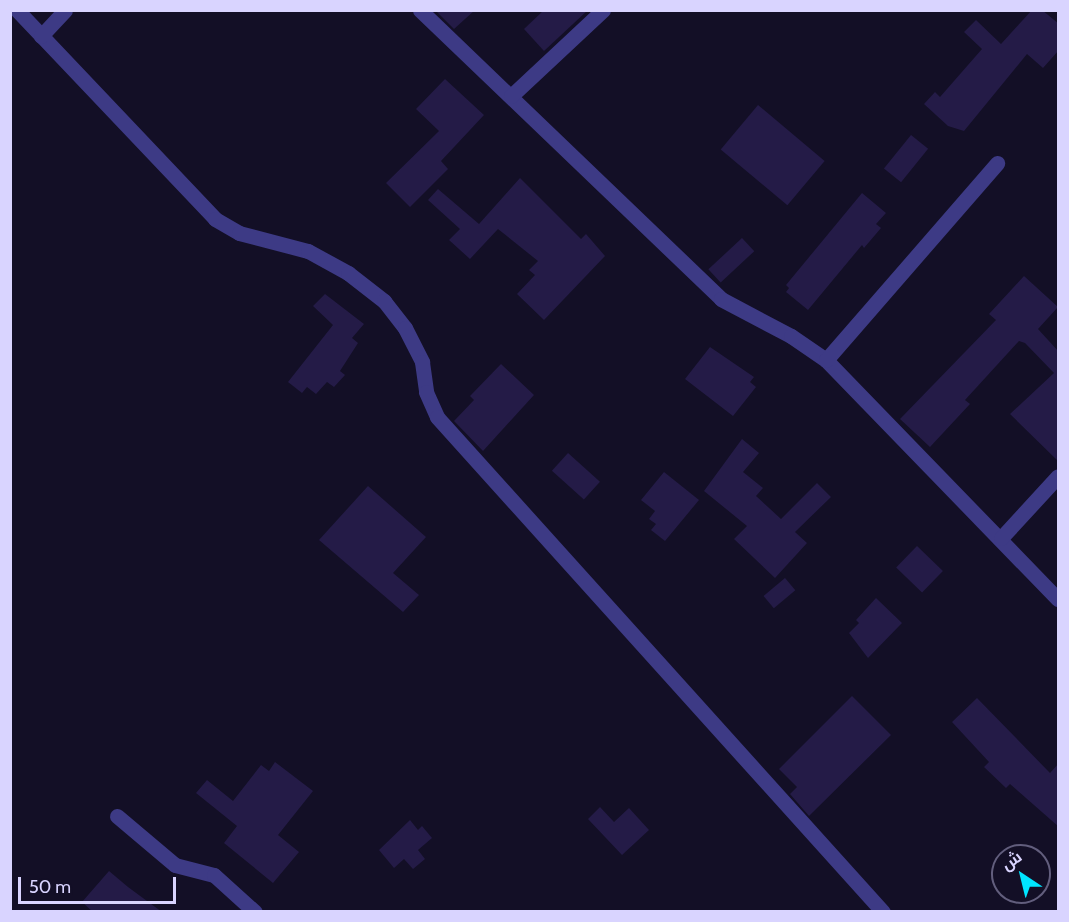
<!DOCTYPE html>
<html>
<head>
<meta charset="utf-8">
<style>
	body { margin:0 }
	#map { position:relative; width:1069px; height:922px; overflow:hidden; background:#130f26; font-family:Cabin,Cairo,sans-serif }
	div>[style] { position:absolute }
	.building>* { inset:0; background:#241b47; transform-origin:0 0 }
	.minor>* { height:15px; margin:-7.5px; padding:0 7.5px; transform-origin:7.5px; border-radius:7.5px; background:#3d3a85 }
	span { translate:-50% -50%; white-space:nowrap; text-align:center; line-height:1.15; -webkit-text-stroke:6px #130f26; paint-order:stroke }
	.frame { position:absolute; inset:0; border:12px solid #d9d4ff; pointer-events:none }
	.north { position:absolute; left:991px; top:844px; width:60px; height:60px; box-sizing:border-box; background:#130f26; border:2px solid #625e7d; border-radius:50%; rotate:325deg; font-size:16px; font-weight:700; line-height:24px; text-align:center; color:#d9d4ff }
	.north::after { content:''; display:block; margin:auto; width:21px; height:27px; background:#00e5ff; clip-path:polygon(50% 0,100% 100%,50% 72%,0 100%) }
	.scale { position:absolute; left:18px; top:877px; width:158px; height:27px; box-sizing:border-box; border:3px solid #d9d4ff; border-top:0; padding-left:8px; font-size:18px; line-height:21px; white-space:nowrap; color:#d9d4ff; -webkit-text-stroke:4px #130f26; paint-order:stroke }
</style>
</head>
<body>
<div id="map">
	<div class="building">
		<i style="clip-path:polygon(435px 10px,475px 10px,454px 29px)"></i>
		<i style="clip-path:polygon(544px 10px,588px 10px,544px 51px,524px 29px)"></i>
		<i style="clip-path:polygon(1032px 10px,1042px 10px,1059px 24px,1059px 50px,1043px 68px,1027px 54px,964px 131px,948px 126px,924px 104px,935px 92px,940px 97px,982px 49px,964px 32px,976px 20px,1001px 44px)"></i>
		<i style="clip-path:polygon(445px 79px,484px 115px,441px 161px,448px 169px,410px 207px,386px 183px,439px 131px,416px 109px)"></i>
		<i style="left:758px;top:105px;width:87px;height:58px;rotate:40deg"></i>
		<i style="left:911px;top:135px;width:22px;height:43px;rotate:39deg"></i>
		<i style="clip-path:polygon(520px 178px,581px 239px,586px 234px,605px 256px,544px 320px,517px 294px,535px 275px,529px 270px,538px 261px,498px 229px,470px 259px,449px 240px,460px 229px,428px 200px,438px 189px,479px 224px)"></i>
		<i style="clip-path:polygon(862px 193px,886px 213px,876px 224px,881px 228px,864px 248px,862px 245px,808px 310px,786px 292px,789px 288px,786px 285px)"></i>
		<i style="left:742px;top:238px;width:18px;height:46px;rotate:47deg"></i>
		<i style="clip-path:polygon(1024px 276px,1058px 307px,1038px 329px,1059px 352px,1059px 462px,1010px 414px,1054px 373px,1025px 343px,1019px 341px,965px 400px,970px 404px,930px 447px,900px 419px,996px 320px,989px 314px)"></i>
		<i style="clip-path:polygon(325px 294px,364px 324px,352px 338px,358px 343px,340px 371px,345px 375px,334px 387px,327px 382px,316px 394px,307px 387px,302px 393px,288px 382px,333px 325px,313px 306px)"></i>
		<i style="clip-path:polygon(710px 347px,754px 377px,750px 382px,756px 387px,733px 416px,685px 379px)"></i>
		<i style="clip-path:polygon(501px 364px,534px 395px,483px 451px,454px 421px,474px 400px,470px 396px)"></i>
		<i style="clip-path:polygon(742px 439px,759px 453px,743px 472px,763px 488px,756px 496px,781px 519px,817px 483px,831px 497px,795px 532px,807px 543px,775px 578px,734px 539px,747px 526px,704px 491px)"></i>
		<i style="left:568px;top:453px;width:43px;height:24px;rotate:42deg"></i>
		<i style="clip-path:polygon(664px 472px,699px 500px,665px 541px,651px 530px,656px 524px,649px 519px,655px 511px,641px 500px)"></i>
		<i style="clip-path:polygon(368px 486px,426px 537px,393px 573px,419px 595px,403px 612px,319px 540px)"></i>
		<i style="left:917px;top:546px;width:36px;height:30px;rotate:44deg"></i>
		<i style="left:785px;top:578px;width:16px;height:28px;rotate:50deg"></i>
		<i style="clip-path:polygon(876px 598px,902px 623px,868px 658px,849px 633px,859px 623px,856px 620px)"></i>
		<i style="clip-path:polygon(852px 696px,891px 735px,809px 816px,790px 794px,797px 787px,779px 769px)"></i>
		<i style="clip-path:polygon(977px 698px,1050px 773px,1059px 763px,1059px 827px,1010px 784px,1006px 788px,984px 767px,989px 762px,952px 722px)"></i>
		<i style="clip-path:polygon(275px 762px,313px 791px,278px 835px,299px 852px,273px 883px,224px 843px,237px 826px,196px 793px,207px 780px,233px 801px,261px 765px,269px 771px)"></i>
		<i style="clip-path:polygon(600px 807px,614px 822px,629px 808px,649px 830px,622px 855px,588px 819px)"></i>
		<i style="clip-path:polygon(410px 820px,418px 830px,422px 826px,432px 838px,418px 850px,425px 859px,413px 869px,404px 859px,394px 868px,379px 850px)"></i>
		<i style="clip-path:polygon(109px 871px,128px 887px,162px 912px,93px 912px,82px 902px)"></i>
	</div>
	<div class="minor">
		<i style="left:17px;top:10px;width:288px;rotate:46.5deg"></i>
		<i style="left:215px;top:219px;width:28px;rotate:30deg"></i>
		<i style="left:239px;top:233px;width:71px;rotate:14.6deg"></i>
		<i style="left:308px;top:251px;width:46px;rotate:28.8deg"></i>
		<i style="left:348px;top:273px;width:46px;rotate:37.9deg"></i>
		<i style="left:384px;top:301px;width:34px;rotate:52deg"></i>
		<i style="left:405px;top:328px;width:38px;rotate:63deg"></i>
		<i style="left:422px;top:362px;width:30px;rotate:82deg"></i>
		<i style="left:426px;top:392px;width:27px;rotate:66deg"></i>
		<i style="left:437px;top:417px;width:666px;rotate:47.98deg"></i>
		<i style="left:420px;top:10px;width:417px;rotate:43.8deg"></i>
		<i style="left:721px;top:299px;width:79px;rotate:27.9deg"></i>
		<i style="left:791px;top:336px;width:42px;rotate:34.4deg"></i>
		<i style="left:826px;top:360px;width:333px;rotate:45.9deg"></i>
		<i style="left:41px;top:36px;width:35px;rotate:-47deg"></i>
		<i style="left:511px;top:96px;width:126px;rotate:-43.1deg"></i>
		<i style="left:826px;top:360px;width:261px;rotate:-49deg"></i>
		<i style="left:1001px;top:538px;width:84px;rotate:-47.4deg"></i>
		<i style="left:117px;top:816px;width:76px;rotate:40.2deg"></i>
		<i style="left:175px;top:865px;width:40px;rotate:14.4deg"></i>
		<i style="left:214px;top:875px;width:55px;rotate:42.1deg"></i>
	</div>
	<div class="frame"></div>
	<div class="north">ش</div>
	<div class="scale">50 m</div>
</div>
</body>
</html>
